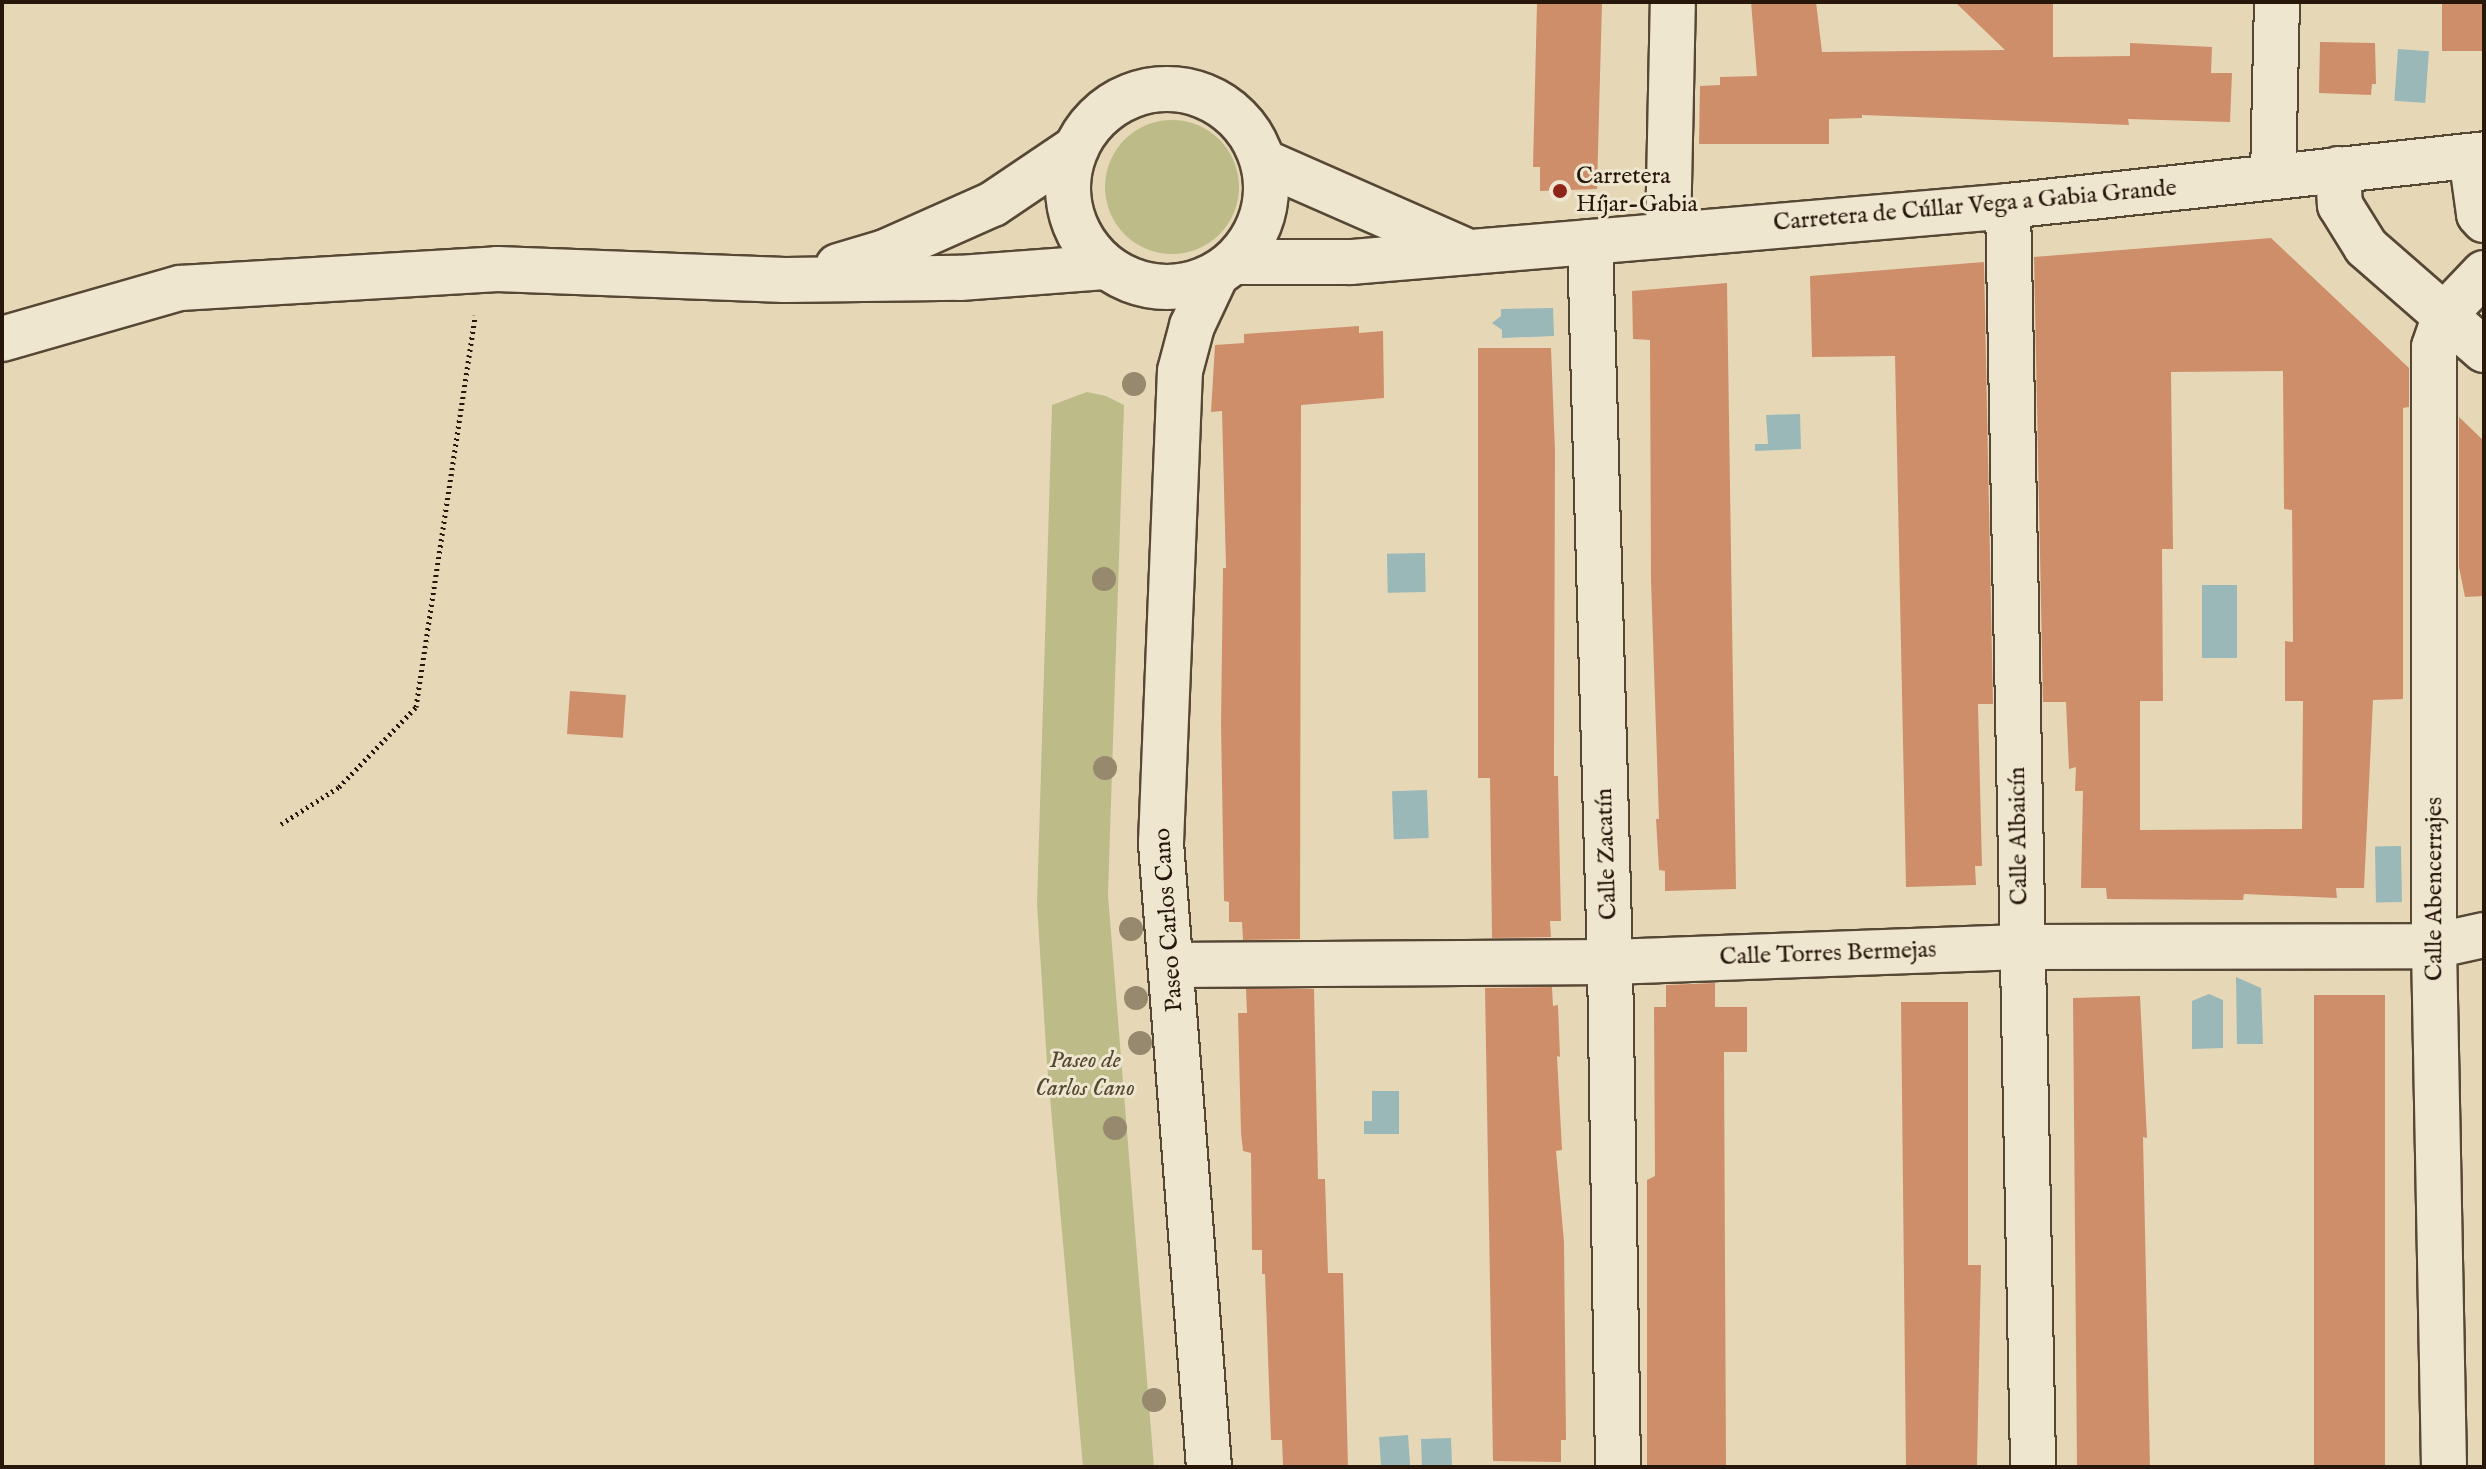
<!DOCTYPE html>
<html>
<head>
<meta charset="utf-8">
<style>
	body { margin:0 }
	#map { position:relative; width:2486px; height:1469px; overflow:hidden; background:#e6d8b7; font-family:"IM FELL English",serif }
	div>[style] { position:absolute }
	.green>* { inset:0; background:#bdbc89 }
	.round { border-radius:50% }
	.water>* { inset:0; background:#99b8b7; transform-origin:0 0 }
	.building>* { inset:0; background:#ce8e6a; transform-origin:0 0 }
	.path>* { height:5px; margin-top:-2.5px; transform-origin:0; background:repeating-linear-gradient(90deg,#27170a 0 2px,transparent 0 6px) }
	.roads { filter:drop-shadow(2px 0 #574735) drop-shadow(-2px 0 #574735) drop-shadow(0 2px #574735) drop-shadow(0 -2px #574735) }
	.minor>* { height:44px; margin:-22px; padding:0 22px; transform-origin:22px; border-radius:22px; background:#efe6d0 }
	.minor>.ring { margin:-22px; padding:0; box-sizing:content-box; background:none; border:44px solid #efe6d0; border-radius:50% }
	.trees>* { width:24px; height:24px; margin:-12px; border-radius:50%; background:#96896d }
	.dots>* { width:22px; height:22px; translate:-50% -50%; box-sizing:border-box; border:4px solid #efe6d0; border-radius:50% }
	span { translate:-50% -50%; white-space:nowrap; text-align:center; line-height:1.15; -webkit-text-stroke:6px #efe6d0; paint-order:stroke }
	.poi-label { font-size:24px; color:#27170a }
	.left { translate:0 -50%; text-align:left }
	.street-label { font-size:24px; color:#27170a }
	.park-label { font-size:24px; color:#544930; font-style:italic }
	.frame { position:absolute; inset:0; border:4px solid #27170a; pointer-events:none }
</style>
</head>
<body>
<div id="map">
	<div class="green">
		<i class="round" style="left:1105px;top:120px;width:134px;height:134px"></i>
		<i style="clip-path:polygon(1087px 392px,1106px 396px,1124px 405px,1108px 895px,1154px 1467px,1083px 1467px,1047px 1064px,1037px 904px,1052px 405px)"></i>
	</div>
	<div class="water">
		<i style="left:2398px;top:49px;width:31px;height:52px;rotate:4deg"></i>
		<i style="clip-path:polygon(1553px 308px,1554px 336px,1502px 338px,1502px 330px,1492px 323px,1501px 316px,1501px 309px)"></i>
		<i style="clip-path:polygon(1800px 414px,1801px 449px,1755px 451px,1755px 444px,1768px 444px,1766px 415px)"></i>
		<i style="left:1425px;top:553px;width:39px;height:38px;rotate:89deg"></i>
		<i style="left:2237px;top:585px;width:73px;height:35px;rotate:90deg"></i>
		<i style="left:1427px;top:790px;width:48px;height:35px;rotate:88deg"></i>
		<i style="left:2401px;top:846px;width:56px;height:26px;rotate:89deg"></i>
		<i style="clip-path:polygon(2236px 977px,2261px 988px,2263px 1044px,2237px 1044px)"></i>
		<i style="clip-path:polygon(2209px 994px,2223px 1000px,2223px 1048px,2192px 1049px,2192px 1001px)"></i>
		<i style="clip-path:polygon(1372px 1091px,1399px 1091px,1399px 1134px,1364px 1134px,1364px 1121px,1372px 1121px)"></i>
		<i style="left:1408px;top:1435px;width:32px;height:29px;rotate:86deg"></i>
		<i style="left:1451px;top:1438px;width:29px;height:30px;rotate:88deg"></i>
	</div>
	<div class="building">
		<i style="clip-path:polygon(1537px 2px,1602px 2px,1597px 189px,1540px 191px,1540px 167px,1533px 167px)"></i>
		<i style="clip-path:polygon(1751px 2px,1816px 2px,1822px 52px,2005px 50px,1955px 2px,2053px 2px,2053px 57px,2130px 56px,2130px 43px,2212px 47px,2211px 73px,2232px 73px,2230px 122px,2128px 119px,2129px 125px,1862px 115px,1862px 118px,1829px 119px,1829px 144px,1699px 144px,1700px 86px,1720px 85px,1720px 77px,1757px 76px)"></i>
		<i style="left:2442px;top:2px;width:42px;height:49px"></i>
		<i style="clip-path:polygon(2320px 42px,2375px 43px,2376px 84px,2372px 84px,2371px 95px,2319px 93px)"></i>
		<i style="clip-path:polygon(evenodd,2271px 238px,2409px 368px,2409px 407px,2403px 408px,2403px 699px,2373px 700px,2364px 888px,2336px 888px,2337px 898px,2244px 894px,2243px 900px,2107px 899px,2106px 888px,2081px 888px,2083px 791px,2075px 791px,2076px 767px,2069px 769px,2066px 702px,2043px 702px,2034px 257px,2271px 238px,2283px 371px,2284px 509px,2292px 510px,2293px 642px,2285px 641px,2285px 701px,2303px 701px,2302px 829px,2140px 830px,2140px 701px,2163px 701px,2162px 549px,2173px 549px,2171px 372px,2283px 371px)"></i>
		<i style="clip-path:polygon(1984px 262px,1993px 704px,1978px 704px,1982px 866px,1975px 866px,1976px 885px,1906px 887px,1895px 356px,1812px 357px,1810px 276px)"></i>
		<i style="clip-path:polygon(1727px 283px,1736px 889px,1665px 891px,1665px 871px,1659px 870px,1656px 819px,1659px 819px,1651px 580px,1650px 340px,1633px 339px,1632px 291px)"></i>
		<i style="clip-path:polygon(1359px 326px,1359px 333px,1383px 331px,1384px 398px,1301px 405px,1300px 939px,1243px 940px,1242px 922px,1229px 922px,1229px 902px,1224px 901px,1221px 724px,1223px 568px,1226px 568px,1222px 411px,1211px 412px,1215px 345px,1244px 343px,1244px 334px)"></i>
		<i style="clip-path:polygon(1478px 348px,1551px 348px,1555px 451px,1554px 756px,1554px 776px,1558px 776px,1561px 921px,1550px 921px,1551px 937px,1492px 938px,1490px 778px,1478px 778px)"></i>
		<i style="clip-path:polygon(2459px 417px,2484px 441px,2484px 596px,2465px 597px,2459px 567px)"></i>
		<i style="left:570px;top:691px;width:56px;height:43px;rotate:4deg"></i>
		<i style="clip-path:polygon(1715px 983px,1715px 1007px,1747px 1007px,1747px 1052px,1724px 1052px,1726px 1467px,1647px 1467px,1647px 1180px,1655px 1176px,1654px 1007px,1666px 1007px,1666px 985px)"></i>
		<i style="clip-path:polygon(1552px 987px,1553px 1006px,1558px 1005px,1560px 1057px,1557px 1056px,1562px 1150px,1556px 1151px,1564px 1242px,1566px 1440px,1561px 1440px,1561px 1462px,1493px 1461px,1485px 988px)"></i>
		<i style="clip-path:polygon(1246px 989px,1314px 989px,1318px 1179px,1325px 1179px,1328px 1273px,1343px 1273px,1348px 1466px,1283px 1465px,1282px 1440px,1271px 1440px,1265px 1274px,1262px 1274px,1262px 1250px,1252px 1250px,1251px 1153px,1243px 1151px,1241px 1133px,1238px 1013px,1247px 1013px)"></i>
		<i style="left:2385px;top:995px;width:472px;height:71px;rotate:90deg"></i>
		<i style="clip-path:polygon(2140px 996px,2147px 1138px,2143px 1137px,2150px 1467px,2077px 1467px,2073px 998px)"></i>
		<i style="clip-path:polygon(1901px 1002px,1968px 1002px,1968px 1265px,1981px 1265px,1977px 1467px,1906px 1467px)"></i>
	</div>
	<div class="path">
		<i style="left:281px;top:824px;width:69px;rotate:-32.5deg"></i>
		<i style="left:339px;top:787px;width:111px;rotate:-46.1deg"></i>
		<i style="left:416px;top:707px;width:396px;rotate:-81.4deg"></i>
	</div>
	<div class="roads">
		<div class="minor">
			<i class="ring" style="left:1068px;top:89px;width:154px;height:154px"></i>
			<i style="left:2471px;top:156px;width:59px;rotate:82.1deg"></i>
			<i style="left:2479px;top:214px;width:8px;rotate:50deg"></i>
			<i style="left:1264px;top:162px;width:216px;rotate:23.7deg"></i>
			<i style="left:2338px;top:169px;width:36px;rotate:87deg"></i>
			<i style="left:2340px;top:205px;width:49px;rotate:58.2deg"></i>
			<i style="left:2366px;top:247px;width:157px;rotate:41.1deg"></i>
			<i style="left:2273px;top:177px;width:175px;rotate:-88.7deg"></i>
			<i style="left:2008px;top:206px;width:1261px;rotate:88.86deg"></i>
			<i style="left:1668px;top:234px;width:232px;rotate:-88.8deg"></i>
			<i style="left:1590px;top:242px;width:720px;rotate:88.41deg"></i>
			<i style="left:1610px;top:962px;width:505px;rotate:89.09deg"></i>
			<i style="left:1234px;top:262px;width:117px"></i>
			<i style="left:1351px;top:262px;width:240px;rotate:-4.8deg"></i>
			<i style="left:1590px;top:242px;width:420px;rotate:-4.9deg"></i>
			<i style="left:2008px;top:206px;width:479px;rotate:-6.2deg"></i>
			<i style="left:838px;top:266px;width:49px;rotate:-16.6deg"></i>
			<i style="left:885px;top:252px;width:118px;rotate:-24deg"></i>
			<i style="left:993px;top:204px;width:100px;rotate:-34deg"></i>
			<i style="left:2px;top:339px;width:185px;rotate:-16deg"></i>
			<i style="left:180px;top:288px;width:318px;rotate:-3.4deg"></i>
			<i style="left:497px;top:269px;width:288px;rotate:2.2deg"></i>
			<i style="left:785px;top:280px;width:175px;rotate:-0.7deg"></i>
			<i style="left:960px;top:278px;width:145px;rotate:-4.3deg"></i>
			<i style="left:1171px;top:965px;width:439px;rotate:-0.4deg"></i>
			<i style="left:1610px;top:962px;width:411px;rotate:-2.1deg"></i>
			<i style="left:2021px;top:947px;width:413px;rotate:-0.1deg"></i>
			<i style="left:2434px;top:946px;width:51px;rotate:-12.4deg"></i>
			<i style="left:1209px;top:1467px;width:626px;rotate:-94.4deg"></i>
			<i style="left:1161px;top:843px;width:472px;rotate:-87.7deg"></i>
			<i style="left:1180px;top:371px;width:47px;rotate:-75.1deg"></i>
			<i style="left:1192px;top:326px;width:56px;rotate:-64.8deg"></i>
			<i style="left:2444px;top:1467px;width:521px;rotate:-91.1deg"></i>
			<i style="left:2434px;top:946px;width:599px;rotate:-90deg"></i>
			<i style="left:2434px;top:347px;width:36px;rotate:-71deg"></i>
			<i style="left:2446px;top:313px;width:55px;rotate:-46.5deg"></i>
		</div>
	</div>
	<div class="trees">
		<i style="left:1134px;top:384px"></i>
		<i style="left:1104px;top:579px"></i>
		<i style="left:1105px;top:768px"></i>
		<i style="left:1131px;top:929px"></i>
		<i style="left:1136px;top:998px"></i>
		<i style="left:1140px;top:1043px"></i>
		<i style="left:1115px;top:1128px"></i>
		<i style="left:1154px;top:1400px"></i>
	</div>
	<div class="dots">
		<i style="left:1560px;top:191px;background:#8f2418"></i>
	</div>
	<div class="poi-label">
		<span class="left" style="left:1576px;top:191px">Carretera<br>Híjar-Gabia</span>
	</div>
	<div class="street-label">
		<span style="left:1975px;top:206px;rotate:-5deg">Carretera de Cúllar Vega a Gabia Grande</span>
		<span style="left:2019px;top:836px;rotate:-91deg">Calle Albaicín</span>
		<span style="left:1607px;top:854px;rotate:-92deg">Calle Zacatín</span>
		<span style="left:2435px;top:889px;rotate:-90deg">Calle Abencerrajes</span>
		<span style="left:1169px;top:920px;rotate:-94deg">Paseo Carlos Cano</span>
		<span style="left:1828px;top:954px;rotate:-2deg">Calle Torres Bermejas</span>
	</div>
	<div class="park-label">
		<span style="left:1085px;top:1075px">Paseo de<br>Carlos Cano</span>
	</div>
	<div class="frame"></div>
</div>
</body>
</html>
